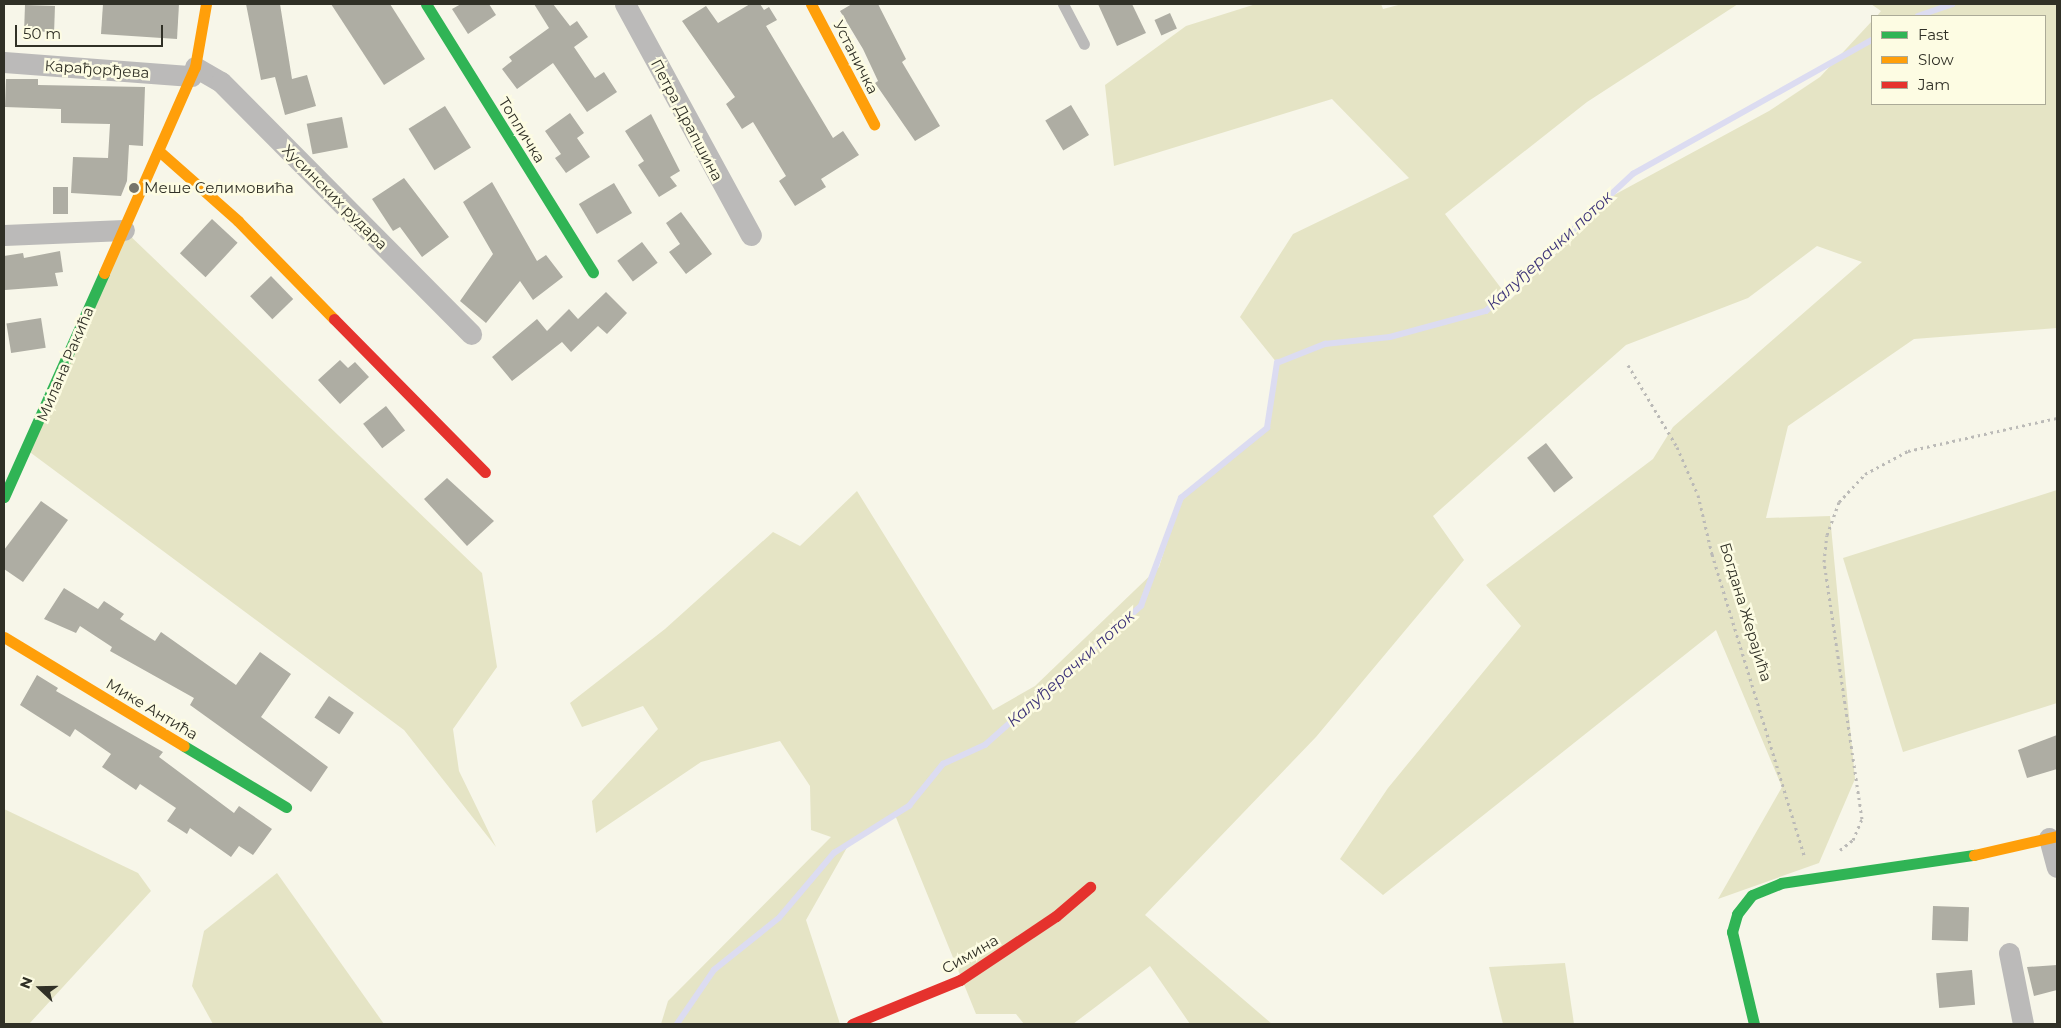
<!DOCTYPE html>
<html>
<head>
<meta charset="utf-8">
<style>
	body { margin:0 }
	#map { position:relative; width:2061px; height:1028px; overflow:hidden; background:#f7f6e9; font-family:Montserrat,sans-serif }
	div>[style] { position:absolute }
	.green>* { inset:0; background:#e5e4c5 }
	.stream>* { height:5.5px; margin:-2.75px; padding:0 2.75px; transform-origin:2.75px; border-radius:2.75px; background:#dcdcf1 }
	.building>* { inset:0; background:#aeada3; transform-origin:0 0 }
	.path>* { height:3px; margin-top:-1.5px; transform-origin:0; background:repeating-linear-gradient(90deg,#bbbab7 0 2.5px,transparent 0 6.5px) }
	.lane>* { height:11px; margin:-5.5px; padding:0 5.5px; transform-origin:5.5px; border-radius:5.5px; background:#bbbab9 }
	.street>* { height:21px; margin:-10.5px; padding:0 10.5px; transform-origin:10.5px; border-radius:10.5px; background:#bbbab9 }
	.fast>* { height:11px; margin:-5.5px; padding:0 5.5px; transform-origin:5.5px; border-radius:5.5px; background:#30b455 }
	.slow>* { height:11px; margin:-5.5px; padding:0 5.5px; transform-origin:5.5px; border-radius:5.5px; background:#ff9f0a }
	.jam>* { height:11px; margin:-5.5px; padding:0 5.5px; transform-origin:5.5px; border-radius:5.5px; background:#e5322d }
	.dots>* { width:14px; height:14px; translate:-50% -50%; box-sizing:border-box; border:2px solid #fdfce3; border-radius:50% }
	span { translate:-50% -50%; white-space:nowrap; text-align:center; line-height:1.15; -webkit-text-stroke:5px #fdfce3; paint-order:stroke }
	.street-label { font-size:15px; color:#303026 }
	.poi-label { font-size:15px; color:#303026 }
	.left { translate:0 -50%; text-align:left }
	.water-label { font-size:16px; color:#3d3479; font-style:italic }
	.frame { position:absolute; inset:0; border:5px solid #303026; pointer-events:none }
	.legend { position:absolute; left:1871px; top:15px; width:175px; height:90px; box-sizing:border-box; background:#fdfce3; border:1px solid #abaa97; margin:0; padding:6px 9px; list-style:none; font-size:15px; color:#303026 }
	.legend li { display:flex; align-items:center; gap:10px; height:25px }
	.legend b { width:25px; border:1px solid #abaa97 }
	.north { position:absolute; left:15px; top:963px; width:50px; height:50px; -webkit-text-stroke:4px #fdfce3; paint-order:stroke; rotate:291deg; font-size:14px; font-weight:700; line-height:20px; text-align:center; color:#303026 }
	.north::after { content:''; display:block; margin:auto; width:18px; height:22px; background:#303026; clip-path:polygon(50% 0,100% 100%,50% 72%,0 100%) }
	.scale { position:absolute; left:15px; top:25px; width:148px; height:22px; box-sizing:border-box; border:2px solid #303026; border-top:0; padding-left:6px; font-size:15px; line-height:18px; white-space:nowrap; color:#303026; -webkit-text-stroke:4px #fdfce3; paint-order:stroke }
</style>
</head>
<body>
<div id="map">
	<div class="green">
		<i style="clip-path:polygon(1256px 4px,1381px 4px,1383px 9px,1402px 4px,1738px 4px,1587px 102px,1445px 214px,1510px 300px,1614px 195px,1769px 111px,1820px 77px,1872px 21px,1872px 104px,2045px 104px,2045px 16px,1877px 16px,1881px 11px,1871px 4px,2057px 4px,2057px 328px,1914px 339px,1788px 426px,1766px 518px,1830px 516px,1855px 779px,1819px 863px,1718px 899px,1782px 787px,1716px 630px,1383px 895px,1340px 859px,1388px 788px,1521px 626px,1486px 585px,1653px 459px,1673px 427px,1862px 262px,1817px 246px,1748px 298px,1626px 345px,1433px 516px,1464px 560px,1316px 737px,1145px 915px,1272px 1024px,1190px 1024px,1150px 966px,1073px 1024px,1024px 1024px,1016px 1014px,976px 1014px,895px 815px,849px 844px,806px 920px,840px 1024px,661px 1024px,668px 1001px,831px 837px,811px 830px,810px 786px,780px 741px,701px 762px,596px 833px,592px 801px,658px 729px,643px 706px,582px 727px,570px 703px,665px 629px,773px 532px,800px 546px,857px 491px,993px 710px,1035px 686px,1159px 567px,1181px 498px,1267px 428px,1277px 363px,1240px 317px,1293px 234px,1409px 178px,1332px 99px,1114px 166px,1105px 85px,1186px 26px)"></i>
		<i style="clip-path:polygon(124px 230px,482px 573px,497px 667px,453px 729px,459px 771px,496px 847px,404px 730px,27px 450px)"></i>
		<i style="clip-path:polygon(2057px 490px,2057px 703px,1903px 752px,1843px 558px)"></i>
		<i style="clip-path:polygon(4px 809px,138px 873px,151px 891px,29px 1024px,4px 1024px)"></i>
		<i style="clip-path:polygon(277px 873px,384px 1024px,213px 1024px,192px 986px,204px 931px)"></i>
		<i style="clip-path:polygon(1565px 963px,1574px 1024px,1503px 1024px,1489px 967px)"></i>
	</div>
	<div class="stream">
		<i style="left:1918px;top:16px;width:36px;rotate:-19deg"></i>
		<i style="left:677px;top:1024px;width:65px;rotate:-55.6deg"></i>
		<i style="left:714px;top:970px;width:83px;rotate:-38.7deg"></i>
		<i style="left:779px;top:918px;width:85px;rotate:-49.8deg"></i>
		<i style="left:834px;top:853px;width:89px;rotate:-32.1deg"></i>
		<i style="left:909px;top:806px;width:54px;rotate:-51deg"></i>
		<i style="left:943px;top:764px;width:46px;rotate:-24.3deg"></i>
		<i style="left:985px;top:745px;width:209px;rotate:-41.7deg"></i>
		<i style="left:1141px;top:606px;width:115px;rotate:-69.7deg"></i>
		<i style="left:1181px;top:498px;width:111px;rotate:-39.1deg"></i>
		<i style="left:1267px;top:428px;width:66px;rotate:-81.3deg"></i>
		<i style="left:1277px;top:363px;width:52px;rotate:-21.6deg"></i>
		<i style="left:1325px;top:344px;width:65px;rotate:-6.1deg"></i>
		<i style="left:1390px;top:337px;width:99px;rotate:-15.2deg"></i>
		<i style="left:1486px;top:311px;width:201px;rotate:-43deg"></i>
		<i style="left:1633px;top:174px;width:274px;rotate:-29.3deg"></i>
	</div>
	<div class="building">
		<i style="clip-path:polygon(103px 4px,179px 4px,177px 39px,101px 34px)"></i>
		<i style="clip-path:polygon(246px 4px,280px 4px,292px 79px,307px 75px,316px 106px,285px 115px,275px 77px,261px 80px)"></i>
		<i style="clip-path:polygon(331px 4px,390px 4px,425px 59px,384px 85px)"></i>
		<i style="clip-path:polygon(461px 4px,489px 4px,496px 15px,468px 34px,452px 9px)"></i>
		<i style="clip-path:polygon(534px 4px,553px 4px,570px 26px,577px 21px,588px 37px,574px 47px,595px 78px,604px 72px,617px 92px,587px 112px,553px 63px,517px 89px,502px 69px,512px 61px,509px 57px,549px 28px)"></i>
		<i style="clip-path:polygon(750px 4px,760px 4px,764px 10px,769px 7px,777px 20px,766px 26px,833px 138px,843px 131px,859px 155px,821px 179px,826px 187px,795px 206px,779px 181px,786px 176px,753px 122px,742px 129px,726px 104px,735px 97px,682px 21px,706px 6px,718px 23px)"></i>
		<i style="clip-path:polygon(852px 4px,878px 4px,906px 59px,902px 62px,940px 126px,915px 141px,875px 83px,878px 81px,863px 49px,840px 11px)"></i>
		<i style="clip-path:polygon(1098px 4px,1132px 4px,1146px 33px,1117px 46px)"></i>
		<i style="left:25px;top:5px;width:30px;height:26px;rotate:2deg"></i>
		<i style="left:1170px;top:13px;width:17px;height:17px;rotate:66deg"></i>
		<i style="clip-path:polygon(6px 79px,38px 79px,38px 85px,145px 87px,143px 146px,129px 145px,127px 181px,121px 196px,71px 193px,73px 157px,108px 158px,110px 124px,61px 123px,61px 109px,5px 107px)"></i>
		<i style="left:1071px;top:105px;width:35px;height:30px;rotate:59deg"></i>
		<i style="left:445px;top:106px;width:49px;height:43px;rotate:58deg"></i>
		<i style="clip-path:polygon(570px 113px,584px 133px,577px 138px,590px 157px,566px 173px,555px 158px,561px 154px,545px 131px)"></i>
		<i style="clip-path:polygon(651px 114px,680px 171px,670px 177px,677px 186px,659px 197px,638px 165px,644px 161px,625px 131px)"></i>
		<i style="left:342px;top:117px;width:31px;height:36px;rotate:79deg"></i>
		<i style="clip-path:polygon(404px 178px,449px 237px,422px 257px,400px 227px,393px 231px,372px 199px)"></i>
		<i style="clip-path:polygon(492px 182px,537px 261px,546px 255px,563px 277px,533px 300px,520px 281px,486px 323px,460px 301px,493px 254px,463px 202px)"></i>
		<i style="left:614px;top:183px;width:35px;height:41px;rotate:59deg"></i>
		<i style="left:53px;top:187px;width:15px;height:27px"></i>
		<i style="clip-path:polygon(681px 212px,712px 254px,686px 274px,669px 252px,680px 244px,666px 223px)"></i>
		<i style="left:212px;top:219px;width:35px;height:47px;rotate:43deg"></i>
		<i style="left:642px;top:242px;width:26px;height:31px;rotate:53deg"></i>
		<i style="clip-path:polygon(60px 251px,63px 272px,55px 273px,58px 286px,5px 290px,4px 256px,23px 253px,24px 258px)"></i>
		<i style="left:271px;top:276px;width:32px;height:29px;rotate:46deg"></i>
		<i style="clip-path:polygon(606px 292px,627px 313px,607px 334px,598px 326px,571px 352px,562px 342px,512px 381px,492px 357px,537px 319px,547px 331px,569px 309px,578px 319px)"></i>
		<i style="left:41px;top:318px;width:30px;height:35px;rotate:81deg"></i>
		<i style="clip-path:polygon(340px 360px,348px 368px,355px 362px,369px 377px,340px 404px,318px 380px)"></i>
		<i style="left:386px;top:406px;width:31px;height:29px;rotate:52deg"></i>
		<i style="left:1546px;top:443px;width:44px;height:24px;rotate:52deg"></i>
		<i style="clip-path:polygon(447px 478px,494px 521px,467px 546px,424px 499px)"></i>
		<i style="clip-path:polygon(41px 501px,68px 520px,23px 582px,4px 569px,4px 550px)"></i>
		<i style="clip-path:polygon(64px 588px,98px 609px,104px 601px,124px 614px,120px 619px,155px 641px,161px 632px,236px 685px,260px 652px,291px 674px,261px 717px,328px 767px,311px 792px,190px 705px,194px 698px,110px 651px,112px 647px,80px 626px,76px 633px,44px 619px)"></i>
		<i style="clip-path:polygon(37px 675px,58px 688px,56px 691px,163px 752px,159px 757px,234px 813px,239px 806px,272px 829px,253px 855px,239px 846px,231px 857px,190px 828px,187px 834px,167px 821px,176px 808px,140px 784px,136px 790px,102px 767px,111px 754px,75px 729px,70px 737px,20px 705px)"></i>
		<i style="left:329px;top:696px;width:30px;height:26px;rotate:34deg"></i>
		<i style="clip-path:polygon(2057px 735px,2057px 769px,2027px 778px,2018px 750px)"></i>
		<i style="left:1933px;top:906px;width:36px;height:34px;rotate:2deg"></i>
		<i style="clip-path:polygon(2057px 965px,2057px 990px,2034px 996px,2027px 967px)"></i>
		<i style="left:1972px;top:970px;width:35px;height:36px;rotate:85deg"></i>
	</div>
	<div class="path">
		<i style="left:1628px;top:365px;width:96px;rotate:59.1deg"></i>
		<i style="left:1677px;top:447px;width:52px;rotate:66.4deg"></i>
		<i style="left:1698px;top:495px;width:61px;rotate:76.7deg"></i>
		<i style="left:1712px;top:554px;width:318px;rotate:73deg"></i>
		<i style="left:1840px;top:850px;width:16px;rotate:-38deg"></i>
		<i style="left:1853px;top:840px;width:23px;rotate:-67deg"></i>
		<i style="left:1862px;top:819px;width:260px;rotate:-98.4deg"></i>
		<i style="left:1824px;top:562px;width:27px;rotate:-84deg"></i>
		<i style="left:1827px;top:535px;width:35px;rotate:-70deg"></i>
		<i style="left:1839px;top:502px;width:38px;rotate:-47deg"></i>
		<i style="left:1865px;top:474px;width:49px;rotate:-28.1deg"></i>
		<i style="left:1908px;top:451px;width:153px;rotate:-12.5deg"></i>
	</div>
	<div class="lane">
		<i style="left:1063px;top:4px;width:45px;rotate:62.3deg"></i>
	</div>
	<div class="street">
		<i style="left:625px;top:4px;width:263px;rotate:61.4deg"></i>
		<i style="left:4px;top:62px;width:188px;rotate:4.3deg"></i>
		<i style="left:195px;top:67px;width:30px;rotate:30deg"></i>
		<i style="left:221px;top:82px;width:355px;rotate:45.2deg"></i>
		<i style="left:4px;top:235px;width:120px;rotate:-2.4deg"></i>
		<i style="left:2049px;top:838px;width:30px;rotate:75deg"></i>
		<i style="left:2009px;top:953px;width:72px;rotate:78.8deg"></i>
	</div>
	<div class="fast">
		<i style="left:426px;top:4px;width:316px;rotate:58.1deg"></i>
		<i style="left:4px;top:497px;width:245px;rotate:-65.9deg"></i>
		<i style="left:184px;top:746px;width:119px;rotate:30.9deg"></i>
		<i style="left:1754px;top:1024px;width:95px;rotate:-103.4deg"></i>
		<i style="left:1732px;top:932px;width:19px;rotate:-74deg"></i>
		<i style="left:1737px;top:914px;width:24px;rotate:-52deg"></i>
		<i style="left:1752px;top:895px;width:31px;rotate:-22deg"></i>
		<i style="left:1781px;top:883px;width:195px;rotate:-8.3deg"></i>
	</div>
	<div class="slow">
		<i style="left:811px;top:4px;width:136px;rotate:62.3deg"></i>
		<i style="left:159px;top:151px;width:106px;rotate:41.5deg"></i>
		<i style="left:238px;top:221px;width:137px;rotate:45.6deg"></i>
		<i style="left:104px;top:273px;width:225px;rotate:-66.2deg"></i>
		<i style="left:195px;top:67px;width:64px;rotate:-80.1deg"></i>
		<i style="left:4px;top:637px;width:210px;rotate:31.2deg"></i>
		<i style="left:1974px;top:855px;width:85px;rotate:-12.9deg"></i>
	</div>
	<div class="jam">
		<i style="left:334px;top:319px;width:215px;rotate:45.4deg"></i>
		<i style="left:852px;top:1024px;width:117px;rotate:-22.2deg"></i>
		<i style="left:960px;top:980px;width:115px;rotate:-33.7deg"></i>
		<i style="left:1056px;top:916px;width:45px;rotate:-40.5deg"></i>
	</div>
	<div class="dots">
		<i style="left:134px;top:188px;background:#76756a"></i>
	</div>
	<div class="street-label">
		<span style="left:856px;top:57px;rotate:63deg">Устаничка</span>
		<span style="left:97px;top:69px;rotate:4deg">Карађорђева</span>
		<span style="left:687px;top:120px;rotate:62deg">Петра Драпшина</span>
		<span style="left:522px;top:130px;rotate:58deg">Топличка</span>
		<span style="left:335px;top:197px;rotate:45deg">Хусинских рудара</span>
		<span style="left:65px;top:364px;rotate:-67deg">Милана Ракића</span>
		<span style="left:1746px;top:612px;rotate:73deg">Богдана Жерајића</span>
		<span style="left:152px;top:709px;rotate:31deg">Мике Антића</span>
		<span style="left:970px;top:954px;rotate:-30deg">Симина</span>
	</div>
	<div class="poi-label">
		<span class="left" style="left:144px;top:188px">Меше Селимовића</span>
	</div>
	<div class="water-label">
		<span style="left:1550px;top:251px;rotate:-43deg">Калуђерачки поток</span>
		<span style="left:1071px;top:669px;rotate:-42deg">Калуђерачки поток</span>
	</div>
	<div class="frame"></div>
	<ul class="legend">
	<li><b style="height:6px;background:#30b455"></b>Fast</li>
	<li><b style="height:6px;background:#ff9f0a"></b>Slow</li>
	<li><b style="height:6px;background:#e5322d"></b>Jam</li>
	</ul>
	<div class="north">N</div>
	<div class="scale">50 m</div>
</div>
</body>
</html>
